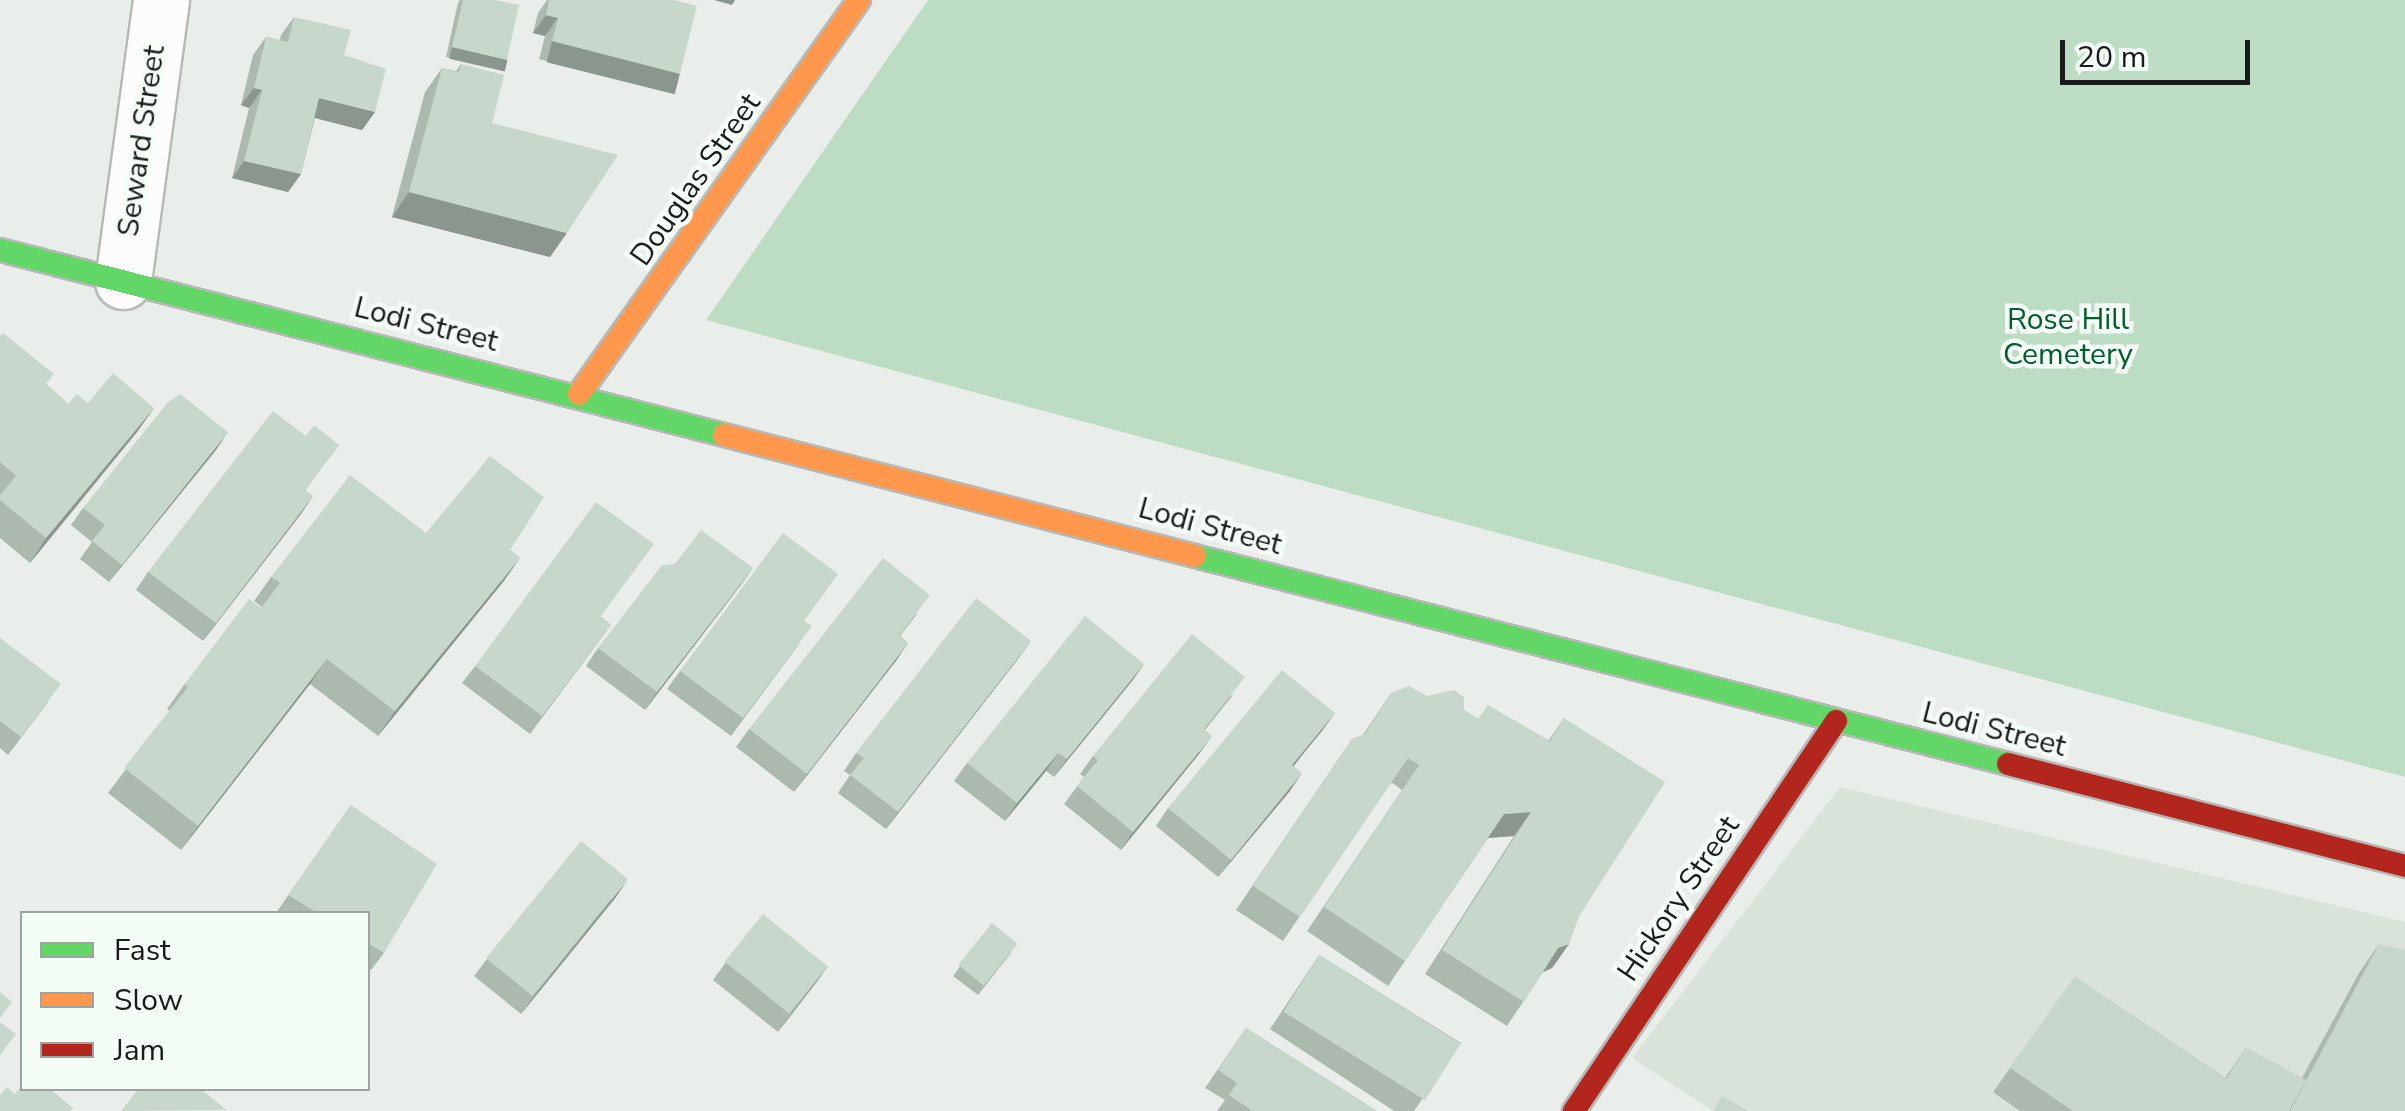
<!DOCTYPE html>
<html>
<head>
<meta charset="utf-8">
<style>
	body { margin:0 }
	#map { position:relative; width:2405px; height:1111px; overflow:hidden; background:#eaeeea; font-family:"Nunito Sans",sans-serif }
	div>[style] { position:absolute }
	.built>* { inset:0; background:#d9e3da }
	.green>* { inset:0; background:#bcddc4 }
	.roads { filter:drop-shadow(2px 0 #b6b9b6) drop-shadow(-2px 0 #b6b9b6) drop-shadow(0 2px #b6b9b6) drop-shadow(0 -2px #b6b9b6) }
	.street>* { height:55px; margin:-27.5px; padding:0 27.5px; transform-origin:27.5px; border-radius:27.5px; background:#fcfcfc }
	.fast>* { height:22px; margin:-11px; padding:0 11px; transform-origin:11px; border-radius:11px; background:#63d668 }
	.slow>* { height:22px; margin:-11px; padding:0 11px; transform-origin:11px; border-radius:11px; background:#ff974d }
	.jam>* { height:22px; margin:-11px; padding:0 11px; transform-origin:11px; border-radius:11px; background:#b3261e }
	.wall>* { inset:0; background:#abb9af }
	.shaded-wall>* { inset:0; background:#8b968e; transform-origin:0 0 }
	.building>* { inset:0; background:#c7d7cb; transform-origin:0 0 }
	span { translate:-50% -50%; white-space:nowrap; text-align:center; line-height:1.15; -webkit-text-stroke:9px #f5fdf7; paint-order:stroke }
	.street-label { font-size:30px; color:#191c1a }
	.park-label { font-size:30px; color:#035d2d }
	.legend { position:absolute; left:20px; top:911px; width:350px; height:180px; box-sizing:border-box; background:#f5fdf7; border:2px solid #9da39f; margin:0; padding:12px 18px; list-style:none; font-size:30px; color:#191c1a }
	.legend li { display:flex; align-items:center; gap:20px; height:50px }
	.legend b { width:50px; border:2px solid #9da39f }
	.scale { position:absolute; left:2060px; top:40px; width:190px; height:45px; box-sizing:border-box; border:5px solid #191c1a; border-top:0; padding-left:12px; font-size:30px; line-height:35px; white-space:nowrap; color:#191c1a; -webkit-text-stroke:8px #f5fdf7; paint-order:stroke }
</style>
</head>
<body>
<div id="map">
	<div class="built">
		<i style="clip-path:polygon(1840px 787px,2405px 922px,2405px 1111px,1713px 1111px,1632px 1058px)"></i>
	</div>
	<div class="green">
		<i style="clip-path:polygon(928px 0,2405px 0,2405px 777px,706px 320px)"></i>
	</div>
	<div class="roads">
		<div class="street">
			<i style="left:123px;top:281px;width:284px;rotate:-82.3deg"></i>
		</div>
		<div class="fast">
			<i style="left:0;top:250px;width:747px;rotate:14.33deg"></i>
			<i style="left:1195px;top:556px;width:839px;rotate:14.35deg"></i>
		</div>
		<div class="slow">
			<i style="left:579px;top:394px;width:483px;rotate:-54.6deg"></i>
			<i style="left:724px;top:435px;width:486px;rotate:14.4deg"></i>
		</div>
		<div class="jam">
			<i style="left:2008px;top:764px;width:410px;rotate:14.4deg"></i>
			<i style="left:1574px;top:1111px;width:470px;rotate:-56.1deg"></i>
		</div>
	</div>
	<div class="wall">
		<i style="clip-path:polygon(460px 0,495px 0,507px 60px,501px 70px,446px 57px,458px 3px)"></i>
		<i style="clip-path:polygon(547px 0,675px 0,668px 92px,539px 59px,545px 36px,533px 33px,538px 13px)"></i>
		<i style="clip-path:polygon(294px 17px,344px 55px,375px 112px,362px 130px,315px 118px,301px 174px,288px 192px,232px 178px,249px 108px,241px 105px,253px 55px,266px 37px,280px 40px,281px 35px)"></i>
		<i style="clip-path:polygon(461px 64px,492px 123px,550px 257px,392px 217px,425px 92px,442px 68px,456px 71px)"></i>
		<i style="clip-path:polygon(0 336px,47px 385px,68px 404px,88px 403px,154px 408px,137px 432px,30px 563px,0 538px)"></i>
		<i style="clip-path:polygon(306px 436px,339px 445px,305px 490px,313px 496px,203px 641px,136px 590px,148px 572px)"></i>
		<i style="clip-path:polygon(216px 450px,109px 582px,80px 559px,92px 542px,71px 525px,83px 508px)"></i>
		<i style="clip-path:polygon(426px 533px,510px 550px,520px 558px,503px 582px,378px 736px,310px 684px,181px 850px,108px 793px,170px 711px,167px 709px,184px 685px,262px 607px,254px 601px,271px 577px)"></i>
		<i style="clip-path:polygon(753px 568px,645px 710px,586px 666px,598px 648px)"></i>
		<i style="clip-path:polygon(918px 613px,900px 636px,908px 643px,794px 792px,736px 747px,749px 729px)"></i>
		<i style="clip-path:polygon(601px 617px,611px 625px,530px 734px,462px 683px,475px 666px)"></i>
		<i style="clip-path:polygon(804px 621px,799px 644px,731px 736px,667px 689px,680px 671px)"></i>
		<i style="clip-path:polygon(0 638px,48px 702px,8px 755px,0 748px)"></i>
		<i style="clip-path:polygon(1031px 641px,886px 829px,838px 793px,850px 775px,844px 771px,856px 753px)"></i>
		<i style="clip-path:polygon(1144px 664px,1132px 681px,1054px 777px,1046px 771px,1005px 821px,954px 781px,967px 763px)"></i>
		<i style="clip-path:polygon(1391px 693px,1464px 710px,1478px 719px,1549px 740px,1564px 718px,1578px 918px,1569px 944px,1552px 968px,1543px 972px,1507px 1026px,1425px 974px,1514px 836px,1488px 838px,1388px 986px,1307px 931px,1402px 790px,1391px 782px,1283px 941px,1236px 910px,1352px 739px,1363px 735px)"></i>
		<i style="clip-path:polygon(1233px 695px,1205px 730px,1199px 754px,1121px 850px,1064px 804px,1084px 777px,1080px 774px,1093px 756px)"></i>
		<i style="clip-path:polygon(1335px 713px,1294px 766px,1290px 791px,1218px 877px,1156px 826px,1168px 808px)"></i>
		<i style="clip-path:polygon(351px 805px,384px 953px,371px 970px,368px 968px,368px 914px,276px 913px)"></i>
		<i style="clip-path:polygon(616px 897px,521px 1014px,474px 976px,487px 959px)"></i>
		<i style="clip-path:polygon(992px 923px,1011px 953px,978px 995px,953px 976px)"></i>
		<i style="clip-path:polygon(2379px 944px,2405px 1111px,2020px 1111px,1993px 1092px,2075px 977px,2225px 1078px,2246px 1048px,2302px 1078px,2359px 973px)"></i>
		<i style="clip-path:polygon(1319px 955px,1461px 1043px,1414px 1111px,1394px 1111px,1270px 1029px)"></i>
		<i style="clip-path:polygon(726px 962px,828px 966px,778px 1032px,713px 980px)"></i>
		<i style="clip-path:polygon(1246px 1028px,1377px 1111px,1217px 1111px,1225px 1100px,1205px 1088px)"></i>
	</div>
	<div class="shaded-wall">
		<i style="clip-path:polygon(714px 0,735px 0,732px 5px)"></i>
		<i style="clip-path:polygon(546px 15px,558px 18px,545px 36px,533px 33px)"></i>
		<i style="left:552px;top:41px;width:132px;height:22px;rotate:14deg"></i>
		<i style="left:452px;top:47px;width:57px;height:12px;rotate:13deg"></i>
		<i style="clip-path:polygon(254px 88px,262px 90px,249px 108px,241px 105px)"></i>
		<i style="clip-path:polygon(319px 98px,375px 112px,362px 130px,307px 116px)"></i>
		<i style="clip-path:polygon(244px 161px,301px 174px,288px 192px,232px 178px)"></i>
		<i style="clip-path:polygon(409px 192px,567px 233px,550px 257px,392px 217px)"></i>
		<i style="clip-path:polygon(154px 408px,137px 432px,30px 563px,46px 538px)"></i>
		<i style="clip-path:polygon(228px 432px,216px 450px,109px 582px,122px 565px)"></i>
		<i style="clip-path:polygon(313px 496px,301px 514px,203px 641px,216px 623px)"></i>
		<i style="clip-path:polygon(520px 558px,503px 582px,378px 736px,395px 711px)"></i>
		<i style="clip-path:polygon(753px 568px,740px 586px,645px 710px,657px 692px)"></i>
		<i style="clip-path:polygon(1031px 641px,1018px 659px,886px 829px,898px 812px)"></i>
		<i style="clip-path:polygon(908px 643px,896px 661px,794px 792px,807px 774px)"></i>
		<i style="clip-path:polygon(327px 659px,310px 684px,181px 850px,198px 826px)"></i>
		<i style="clip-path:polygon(1144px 664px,1132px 681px,1054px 777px,1067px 759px)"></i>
		<i style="clip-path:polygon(1335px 713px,1322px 731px,1280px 782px,1292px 765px)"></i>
		<i style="clip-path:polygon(1212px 736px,1199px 754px,1121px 850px,1133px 832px)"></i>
		<i style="clip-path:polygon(1058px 753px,1046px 771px,1005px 821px,1017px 803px)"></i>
		<i style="clip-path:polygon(1302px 773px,1290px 791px,1218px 877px,1231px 860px)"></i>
		<i style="clip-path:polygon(1531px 812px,1514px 836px,1487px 838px,1504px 814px)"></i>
		<i style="clip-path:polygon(628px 879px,616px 897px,521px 1014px,534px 996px)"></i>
		<i style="clip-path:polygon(1569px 944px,1552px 968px,1541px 973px,1558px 948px)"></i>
		<i style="clip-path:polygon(828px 966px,816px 983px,778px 1032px,791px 1014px)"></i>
	</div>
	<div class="building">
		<i style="clip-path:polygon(463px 0,495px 0,519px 5px,507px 60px,452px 47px)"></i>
		<i style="clip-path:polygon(549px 0,675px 0,697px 6px,680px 74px,552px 41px,558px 18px,546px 15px)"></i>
		<i style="clip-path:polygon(294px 17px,351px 30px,344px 55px,386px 69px,375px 112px,319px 98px,301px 174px,244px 161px,262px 90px,254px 88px,266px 37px,288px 42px)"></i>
		<i style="clip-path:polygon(461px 64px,504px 75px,492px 123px,618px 155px,567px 233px,409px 192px,442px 68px,459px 72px)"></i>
		<i style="clip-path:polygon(3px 333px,54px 374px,46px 384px,68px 404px,77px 394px,88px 403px,113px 373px,154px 408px,46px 538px,0 500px,0 495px,16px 476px,0 462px,0 336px)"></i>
		<i style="clip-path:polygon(180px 394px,228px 432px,122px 565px,92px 541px,105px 525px,83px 508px,168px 402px)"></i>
		<i style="clip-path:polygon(273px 411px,306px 436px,314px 425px,339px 445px,305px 490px,313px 496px,216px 623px,148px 572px)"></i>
		<i style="clip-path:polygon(490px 456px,544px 497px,510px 550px,520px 558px,395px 711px,327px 659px,198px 826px,124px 768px,188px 687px,184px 685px,249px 599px,261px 608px,280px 583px,271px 577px,350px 475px,426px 533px)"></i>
		<i style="clip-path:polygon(596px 502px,654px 544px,600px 617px,611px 625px,542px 716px,475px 666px)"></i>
		<i style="clip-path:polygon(701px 530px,753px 568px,657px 692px,598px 648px,662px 565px,675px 564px)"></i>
		<i style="clip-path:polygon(783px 533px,838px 574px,804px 621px,812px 626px,743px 718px,680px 671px)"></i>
		<i style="clip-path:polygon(883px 558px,930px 595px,899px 636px,908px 643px,807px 774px,749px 729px)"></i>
		<i style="clip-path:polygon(976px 598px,1031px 641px,898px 812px,850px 775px,864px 758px,856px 753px)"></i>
		<i style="clip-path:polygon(1085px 616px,1144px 664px,1067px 759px,1058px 753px,1017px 803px,967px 763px)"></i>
		<i style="clip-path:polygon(1192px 634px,1245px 677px,1204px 729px,1212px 736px,1133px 832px,1077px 786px,1098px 760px,1093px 756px)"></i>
		<i style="clip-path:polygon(0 638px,61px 684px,21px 737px,0 721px)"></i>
		<i style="clip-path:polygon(1282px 670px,1335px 713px,1292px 765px,1302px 773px,1231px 860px,1168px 808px)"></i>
		<i style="clip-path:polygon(1409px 686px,1427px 696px,1454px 690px,1464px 697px,1464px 710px,1478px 719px,1488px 705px,1550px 741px,1564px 718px,1665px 782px,1578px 918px,1569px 944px,1558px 948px,1524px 1002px,1442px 950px,1531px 812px,1504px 814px,1405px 961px,1324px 907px,1419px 765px,1408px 758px,1300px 917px,1253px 886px,1352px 739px,1365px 734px,1391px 693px)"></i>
		<i style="clip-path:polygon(351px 805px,437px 864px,384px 953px,368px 943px,368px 914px,319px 914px,288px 895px)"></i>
		<i style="left:581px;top:841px;width:60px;height:151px;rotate:39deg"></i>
		<i style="left:763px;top:914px;width:83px;height:61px;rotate:39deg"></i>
		<i style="left:992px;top:923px;width:33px;height:54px;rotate:39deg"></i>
		<i style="clip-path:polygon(2379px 944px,2405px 950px,2405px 1111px,2290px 1111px)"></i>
		<i style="left:1319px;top:955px;width:167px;height:67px;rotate:32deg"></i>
		<i style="clip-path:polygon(2075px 977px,2226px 1079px,2246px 1048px,2306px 1080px,2289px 1111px,2073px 1111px,2010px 1068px)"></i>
		<i style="clip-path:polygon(0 992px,12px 1002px,0 1018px)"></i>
		<i style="clip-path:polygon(0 1022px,16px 1034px,0 1055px)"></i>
		<i style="clip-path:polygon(1246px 1028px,1377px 1111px,1250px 1111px,1251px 1110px,1229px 1095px,1237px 1083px,1218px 1070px)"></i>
		<i style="clip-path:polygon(22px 1084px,22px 1088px,49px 1088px,73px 1108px,70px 1111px,0 1111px,0 1095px,7px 1087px,15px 1094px)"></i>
		<i style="clip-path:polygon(139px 1088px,199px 1088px,227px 1110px,121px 1111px)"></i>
		<i style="clip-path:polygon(1722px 1096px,1749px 1111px,1713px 1111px)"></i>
	</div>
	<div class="street-label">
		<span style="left:142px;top:141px;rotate:-82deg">Seward Street</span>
		<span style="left:696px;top:180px;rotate:-55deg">Douglas Street</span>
		<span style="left:426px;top:325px;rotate:14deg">Lodi Street</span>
		<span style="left:1210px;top:527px;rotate:15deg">Lodi Street</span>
		<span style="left:1994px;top:730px;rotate:14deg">Lodi Street</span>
		<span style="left:1679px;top:899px;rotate:-56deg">Hickory Street</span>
	</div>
	<div class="park-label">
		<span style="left:2068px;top:337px">Rose Hill<br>Cemetery</span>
	</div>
	<ul class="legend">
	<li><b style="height:12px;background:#63d668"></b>Fast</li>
	<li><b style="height:12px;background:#ff974d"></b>Slow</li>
	<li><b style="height:12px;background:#b3261e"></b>Jam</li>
	</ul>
	<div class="scale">20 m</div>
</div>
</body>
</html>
